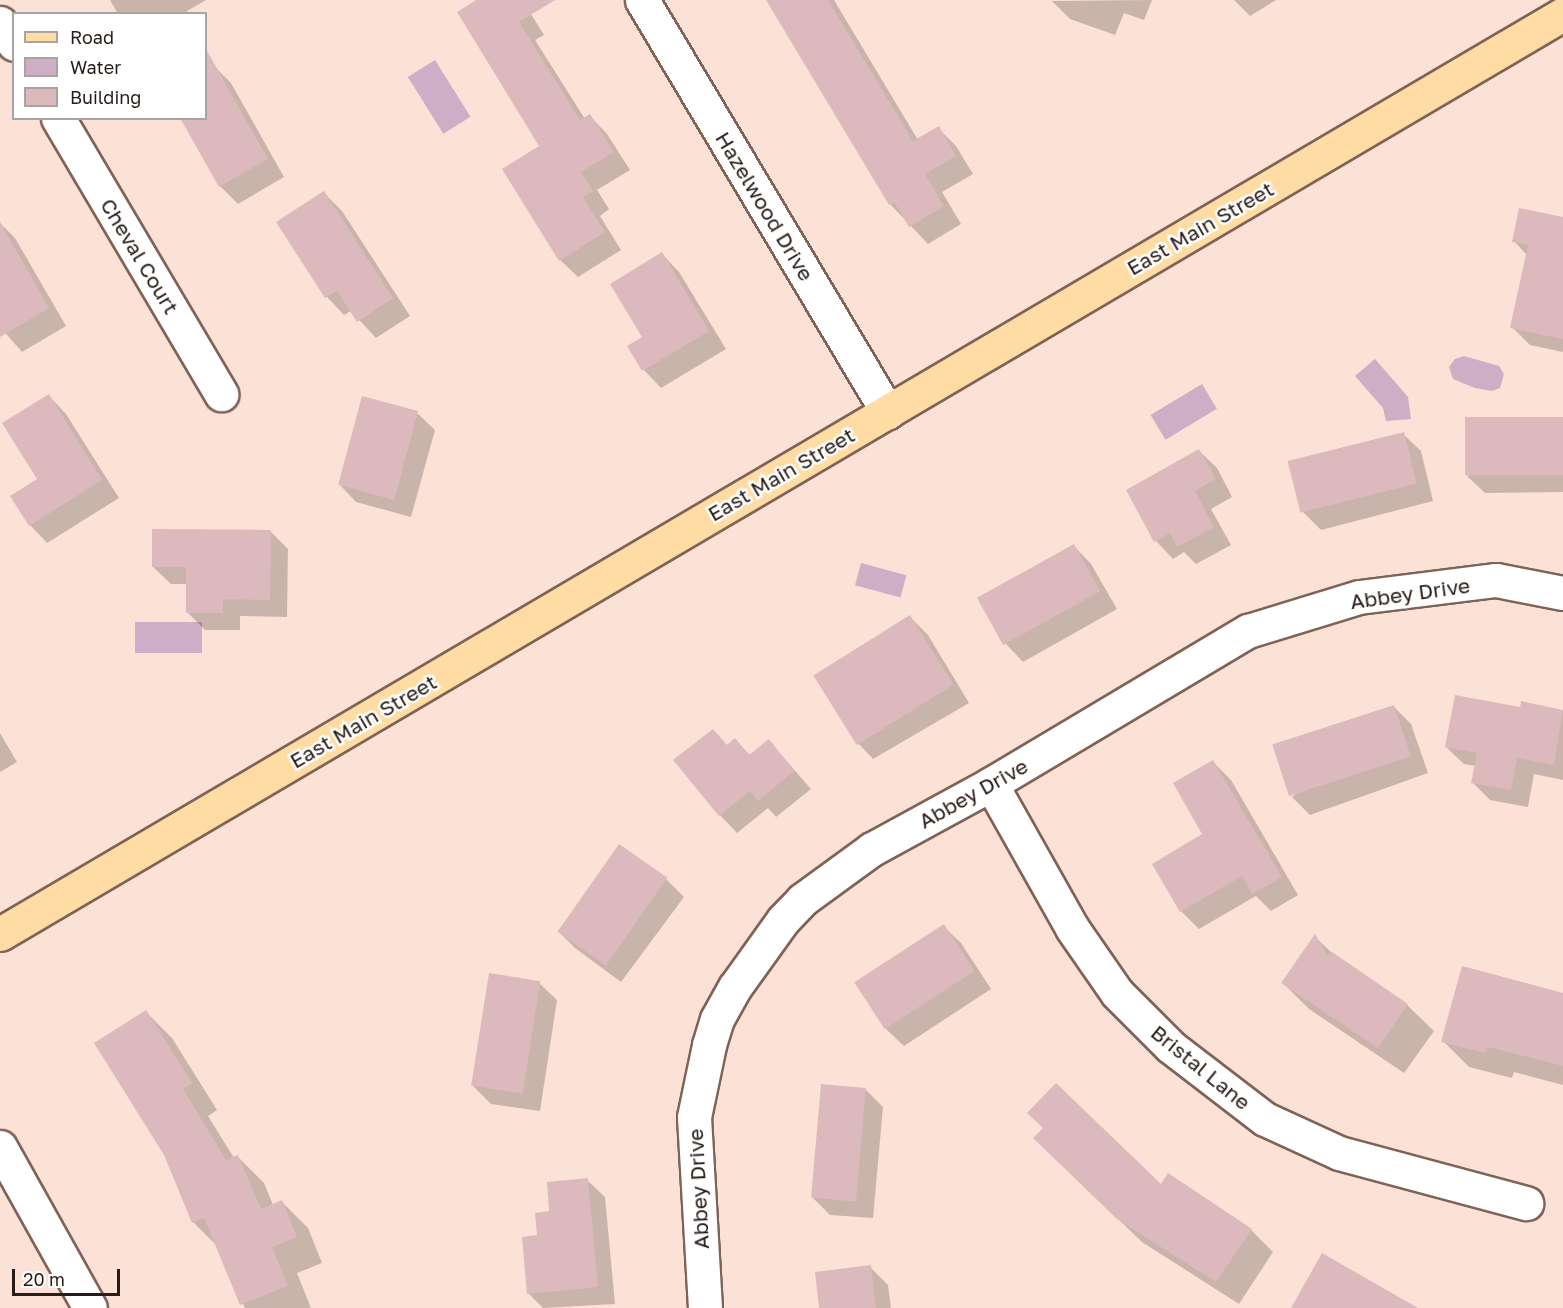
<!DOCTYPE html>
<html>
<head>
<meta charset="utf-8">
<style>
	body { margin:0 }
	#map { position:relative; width:1563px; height:1308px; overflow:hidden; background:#fce1d6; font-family:"Golos Text",sans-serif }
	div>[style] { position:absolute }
	.water>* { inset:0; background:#ceadc6; transform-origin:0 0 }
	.shadow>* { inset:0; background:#0003 }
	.building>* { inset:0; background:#dcb9bd; transform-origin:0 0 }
	.roads { filter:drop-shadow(2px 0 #7f6357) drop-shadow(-2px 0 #7f6357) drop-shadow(0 2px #7f6357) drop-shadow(0 -2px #7f6357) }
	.minor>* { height:33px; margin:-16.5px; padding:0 16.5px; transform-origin:16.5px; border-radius:16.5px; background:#fff }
	.major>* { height:33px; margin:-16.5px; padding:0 16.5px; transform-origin:16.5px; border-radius:16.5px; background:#fedca3 }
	span { translate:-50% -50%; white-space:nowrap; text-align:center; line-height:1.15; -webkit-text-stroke:5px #fff; paint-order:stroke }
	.street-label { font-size:21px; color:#271c17 }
	.legend { position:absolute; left:12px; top:12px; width:195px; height:108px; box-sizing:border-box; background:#fff; border:2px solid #a9a4a2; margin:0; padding:8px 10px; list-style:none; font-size:18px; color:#271c17 }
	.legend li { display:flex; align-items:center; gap:12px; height:30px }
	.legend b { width:30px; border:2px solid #a9a4a2 }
	.scale { position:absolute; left:12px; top:1269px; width:108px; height:27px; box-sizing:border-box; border:3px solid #271c17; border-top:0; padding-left:8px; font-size:18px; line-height:21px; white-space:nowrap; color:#271c17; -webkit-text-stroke:4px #fff; paint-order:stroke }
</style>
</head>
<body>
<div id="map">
	<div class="water">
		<i style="left:435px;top:60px;width:67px;height:32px;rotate:58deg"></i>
		<i style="clip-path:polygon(1464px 356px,1499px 366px,1504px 374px,1500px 388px,1492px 391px,1475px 388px,1453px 379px,1449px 367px,1455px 359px)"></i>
		<i style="clip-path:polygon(1375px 359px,1408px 397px,1411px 419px,1386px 421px,1383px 408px,1355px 376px)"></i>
		<i style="left:1202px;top:384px;width:29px;height:60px;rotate:59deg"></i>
		<i style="left:861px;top:563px;width:47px;height:23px;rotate:15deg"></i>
		<i style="left:202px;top:622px;width:31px;height:67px;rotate:90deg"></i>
	</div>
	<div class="shadow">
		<i style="clip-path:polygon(110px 0,206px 0,187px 11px,188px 14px,118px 14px)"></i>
		<i style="clip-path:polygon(479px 0,523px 1px,544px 35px,535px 40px,585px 119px,590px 116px,607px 134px,630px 170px,597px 190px,609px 209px,600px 216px,621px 250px,578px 277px,560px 260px,542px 146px)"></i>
		<i style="clip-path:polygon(768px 0,834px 0,918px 140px,938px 128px,956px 146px,973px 174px,942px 192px,961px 224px,928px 244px,890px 204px)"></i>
		<i style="clip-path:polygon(1152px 0,1144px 20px,1124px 13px,1115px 35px,1070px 19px,1052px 1px)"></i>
		<i style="clip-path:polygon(1234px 0,1276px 0,1250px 16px)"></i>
		<i style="clip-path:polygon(213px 65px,231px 83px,284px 177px,238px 204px,220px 186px,182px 118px,206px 118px,206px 70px)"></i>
		<i style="clip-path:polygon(324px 193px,342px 211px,410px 316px,376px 338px,351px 311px,344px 315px,327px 297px,278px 222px)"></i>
		<i style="clip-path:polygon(1563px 219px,1563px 352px,1530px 345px,1512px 327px,1527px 255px,1514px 241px)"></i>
		<i style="clip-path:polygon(0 223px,15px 238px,66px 326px,22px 352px,0 327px)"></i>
		<i style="clip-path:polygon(662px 254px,679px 272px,726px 349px,661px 388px,644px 370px,629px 347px,644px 338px)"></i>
		<i style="clip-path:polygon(49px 396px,66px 414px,119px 498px,47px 543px,30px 525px,39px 479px)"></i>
		<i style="clip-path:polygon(417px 413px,435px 430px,411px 517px,356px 502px,339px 484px)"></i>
		<i style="clip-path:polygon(1563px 419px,1563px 492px,1485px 493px,1467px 476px)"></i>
		<i style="clip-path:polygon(1403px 434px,1421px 451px,1433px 501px,1321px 530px,1303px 512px)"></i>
		<i style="clip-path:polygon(1199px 451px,1217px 468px,1232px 497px,1211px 509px,1231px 545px,1196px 564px,1184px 552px,1173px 559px,1156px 541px)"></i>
		<i style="clip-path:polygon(270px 531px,288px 549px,287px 617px,240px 616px,240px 630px,205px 630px,187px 612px,187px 584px,171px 584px,153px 567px)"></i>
		<i style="clip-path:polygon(1074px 546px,1091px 564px,1117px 609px,1023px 662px,1006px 644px,980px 600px)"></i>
		<i style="clip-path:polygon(910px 617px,928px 635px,969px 703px,873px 759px,856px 741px)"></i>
		<i style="clip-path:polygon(1522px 703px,1563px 711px,1563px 780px,1534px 774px,1528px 807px,1490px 800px,1473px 783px,1476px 766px,1464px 764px,1446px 747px,1521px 709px)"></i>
		<i style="clip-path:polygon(1393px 706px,1411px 724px,1428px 773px,1310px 815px,1292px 797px)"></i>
		<i style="clip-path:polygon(713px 731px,728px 746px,735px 740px,751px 756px,769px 741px,811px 789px,776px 817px,768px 808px,737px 833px,720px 815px)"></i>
		<i style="clip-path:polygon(0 733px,17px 762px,0 772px)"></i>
		<i style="clip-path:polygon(1213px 762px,1231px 780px,1298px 895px,1271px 911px,1256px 896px,1199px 929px,1181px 911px,1154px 864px,1204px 835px)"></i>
		<i style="clip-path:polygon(620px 846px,666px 879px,684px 897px,621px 982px,575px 948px,558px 931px)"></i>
		<i style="clip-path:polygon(943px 926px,961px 943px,991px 989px,904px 1046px,886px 1029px)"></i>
		<i style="clip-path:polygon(1315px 937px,1333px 954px,1407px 1005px,1434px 1031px,1404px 1073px,1309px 1009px,1283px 983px)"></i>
		<i style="clip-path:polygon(539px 983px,557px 1000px,540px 1111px,491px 1104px,473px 1086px)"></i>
		<i style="clip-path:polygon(1563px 994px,1563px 1085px,1514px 1072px,1512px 1078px,1469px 1067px,1443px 1041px)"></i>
		<i style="clip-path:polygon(146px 1012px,172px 1038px,217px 1110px,208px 1116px,234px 1158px,238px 1157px,264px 1183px,273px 1205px,282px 1202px,308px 1228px,322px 1263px,297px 1273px,311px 1308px,245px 1308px,217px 1246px,193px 1222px)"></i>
		<i style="clip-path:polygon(865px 1089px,883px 1107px,873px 1218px,830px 1215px,812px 1197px)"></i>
		<i style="clip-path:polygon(1057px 1160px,1161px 1186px,1251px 1230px,1273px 1252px,1239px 1304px,1142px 1242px)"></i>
		<i style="clip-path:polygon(587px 1180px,605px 1197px,615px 1304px,543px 1308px,528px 1293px,551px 1212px)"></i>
		<i style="clip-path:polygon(870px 1267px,888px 1285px,891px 1308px,821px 1308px)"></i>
	</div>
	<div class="building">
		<i style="clip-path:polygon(476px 0,555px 0,519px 22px,580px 120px,590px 114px,614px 152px,581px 172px,593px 191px,583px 197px,605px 232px,559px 261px,502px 169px,539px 146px,457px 12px)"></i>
		<i style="clip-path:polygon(766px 0,828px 0,913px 141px,939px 126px,956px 156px,925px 174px,944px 206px,909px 227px,894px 202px,889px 205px)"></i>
		<i style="clip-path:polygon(206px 49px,268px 159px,219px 187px,180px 118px,206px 118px)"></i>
		<i style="clip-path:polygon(324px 191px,393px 298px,357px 322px,337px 291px,325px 298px,276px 222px)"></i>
		<i style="clip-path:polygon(1519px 208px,1563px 217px,1563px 339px,1510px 328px,1528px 245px,1512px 242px)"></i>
		<i style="clip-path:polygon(0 222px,49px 308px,0 337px)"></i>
		<i style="clip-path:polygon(662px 252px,709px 331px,642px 371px,627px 346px,642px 337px,610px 284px)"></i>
		<i style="clip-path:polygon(49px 394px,102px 480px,29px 526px,10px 496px,37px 479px,2px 423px)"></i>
		<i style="left:362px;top:396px;width:58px;height:92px;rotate:15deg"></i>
		<i style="left:1563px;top:417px;width:58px;height:98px;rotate:90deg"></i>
		<i style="left:1404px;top:432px;width:53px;height:120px;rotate:76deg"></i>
		<i style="clip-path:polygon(1199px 449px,1216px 479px,1195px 491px,1214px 527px,1177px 547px,1170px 533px,1154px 542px,1126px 490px)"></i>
		<i style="clip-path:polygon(152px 529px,271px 530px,270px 600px,223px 599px,223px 613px,186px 613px,186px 567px,152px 567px)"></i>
		<i style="left:1074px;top:544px;width:54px;height:111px;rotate:61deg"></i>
		<i style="left:910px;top:615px;width:82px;height:114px;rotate:58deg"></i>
		<i style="clip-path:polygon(1455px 695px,1520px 707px,1521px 701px,1563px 710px,1554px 765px,1517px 758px,1511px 790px,1471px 783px,1477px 753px,1445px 747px)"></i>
		<i style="left:1394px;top:705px;width:54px;height:128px;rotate:72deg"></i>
		<i style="clip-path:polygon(713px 729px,727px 745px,735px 738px,749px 755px,769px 739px,794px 771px,758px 801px,750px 791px,719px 816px,673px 760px)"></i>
		<i style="clip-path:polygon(1213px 760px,1282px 877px,1252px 894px,1242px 876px,1180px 912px,1152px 864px,1202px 834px,1173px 783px)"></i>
		<i style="left:619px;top:844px;width:59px;height:107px;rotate:35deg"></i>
		<i style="left:944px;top:924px;width:56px;height:107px;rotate:57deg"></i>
		<i style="clip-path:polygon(1315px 934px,1327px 955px,1332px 952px,1408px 1004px,1378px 1048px,1281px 983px)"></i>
		<i style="clip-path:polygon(1462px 966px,1563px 993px,1563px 1066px,1488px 1047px,1486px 1053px,1441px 1042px)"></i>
		<i style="left:489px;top:973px;width:52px;height:114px;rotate:9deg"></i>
		<i style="clip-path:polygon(146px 1010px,192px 1083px,183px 1089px,226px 1160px,238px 1155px,261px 1209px,282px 1200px,297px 1237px,272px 1247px,288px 1286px,240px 1305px,204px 1218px,192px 1223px,164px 1155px,94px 1043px)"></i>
		<i style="clip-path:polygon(1056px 1083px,1161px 1184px,1168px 1173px,1252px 1229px,1216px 1282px,1117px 1219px,1033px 1138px,1043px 1128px,1027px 1113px)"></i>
		<i style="left:821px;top:1084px;width:45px;height:114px;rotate:5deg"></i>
		<i style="clip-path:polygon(588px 1178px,598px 1287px,527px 1294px,522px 1237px,537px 1235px,535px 1213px,549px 1211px,547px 1182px)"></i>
		<i style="clip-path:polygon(1322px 1253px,1418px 1308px,1291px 1308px)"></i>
		<i style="clip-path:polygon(871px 1265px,876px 1308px,819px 1308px,815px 1272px)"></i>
	</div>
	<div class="roads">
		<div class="minor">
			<i style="left:642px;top:0;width:480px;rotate:59.2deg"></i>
			<i style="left:0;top:23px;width:25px;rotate:56deg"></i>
			<i style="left:58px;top:118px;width:321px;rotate:59.4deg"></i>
			<i style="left:991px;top:784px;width:165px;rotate:60.6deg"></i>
			<i style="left:1072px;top:928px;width:79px;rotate:55.3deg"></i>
			<i style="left:1117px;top:993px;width:76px;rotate:45deg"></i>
			<i style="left:1171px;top:1047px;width:118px;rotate:37.5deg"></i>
			<i style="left:1265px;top:1119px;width:81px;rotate:24.7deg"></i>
			<i style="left:1339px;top:1153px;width:194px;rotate:15deg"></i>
			<i style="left:0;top:1147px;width:184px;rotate:60.8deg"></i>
			<i style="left:705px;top:1308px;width:191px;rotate:-93.3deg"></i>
			<i style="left:694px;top:1117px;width:74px;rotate:-78.2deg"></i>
			<i style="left:709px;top:1045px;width:27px;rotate:-73deg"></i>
			<i style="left:717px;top:1019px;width:37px;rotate:-61deg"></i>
			<i style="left:735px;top:987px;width:82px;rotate:-54.4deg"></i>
			<i style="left:783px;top:920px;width:28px;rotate:-46deg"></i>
			<i style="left:802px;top:900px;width:87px;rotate:-36.1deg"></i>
			<i style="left:872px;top:849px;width:136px;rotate:-28.6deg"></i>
			<i style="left:991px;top:784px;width:299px;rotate:-30.8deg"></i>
			<i style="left:1248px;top:631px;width:116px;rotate:-17deg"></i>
			<i style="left:1359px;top:597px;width:138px;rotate:-7.1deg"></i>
			<i style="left:1496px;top:580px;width:68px;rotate:11deg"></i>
		</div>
		<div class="major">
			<i style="left:0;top:934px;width:1814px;rotate:-30.48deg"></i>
		</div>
	</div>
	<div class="street-label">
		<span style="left:765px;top:206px;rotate:59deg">Hazelwood Drive</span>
		<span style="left:1200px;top:228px;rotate:-30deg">East Main Street</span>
		<span style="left:140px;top:256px;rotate:59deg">Cheval Court</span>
		<span style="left:781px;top:474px;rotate:-30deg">East Main Street</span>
		<span style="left:1410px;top:593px;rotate:-8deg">Abbey Drive</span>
		<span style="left:363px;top:721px;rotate:-30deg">East Main Street</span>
		<span style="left:973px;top:793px;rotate:-29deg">Abbey Drive</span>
		<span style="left:1201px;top:1067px;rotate:39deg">Bristal Lane</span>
		<span style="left:698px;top:1189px;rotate:-93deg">Abbey Drive</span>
	</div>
	<ul class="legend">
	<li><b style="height:8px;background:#fedca3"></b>Road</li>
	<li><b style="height:16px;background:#ceadc6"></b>Water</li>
	<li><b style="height:16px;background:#dcb9bd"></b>Building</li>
	</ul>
	<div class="scale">20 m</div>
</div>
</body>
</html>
